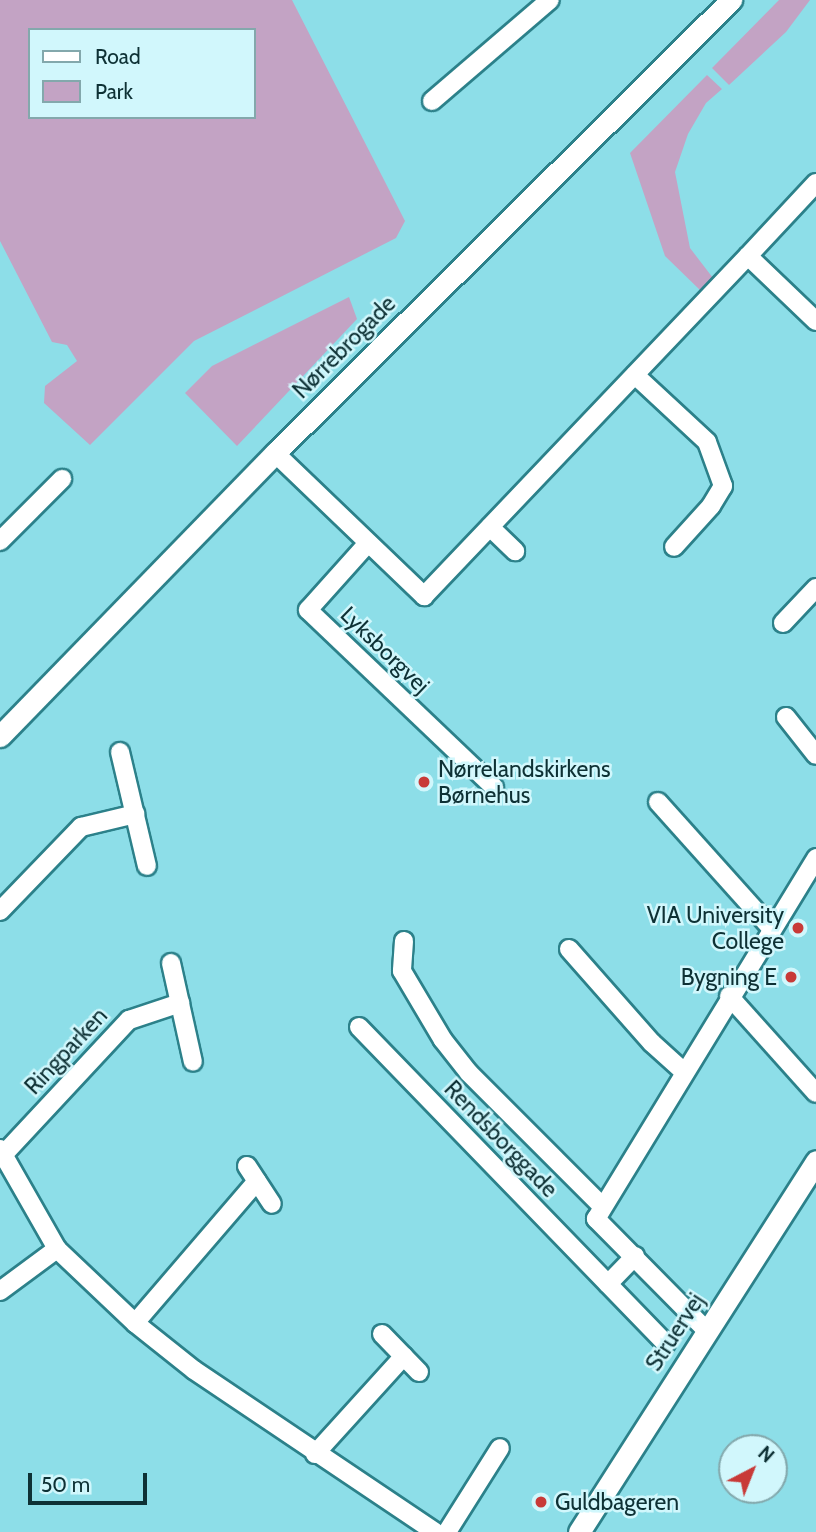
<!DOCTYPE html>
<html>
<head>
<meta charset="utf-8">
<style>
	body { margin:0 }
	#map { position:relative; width:816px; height:1532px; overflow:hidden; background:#8ddee8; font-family:Cabin,sans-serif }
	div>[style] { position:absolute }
	.green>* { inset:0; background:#c3a3c4 }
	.roads { filter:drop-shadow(2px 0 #2c818a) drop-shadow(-2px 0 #2c818a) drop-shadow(0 2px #2c818a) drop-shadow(0 -2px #2c818a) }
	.minor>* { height:18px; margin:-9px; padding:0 9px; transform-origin:9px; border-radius:9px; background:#fff }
	.tertiary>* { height:21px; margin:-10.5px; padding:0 10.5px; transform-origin:10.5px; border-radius:10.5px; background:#fff }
	.dots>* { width:19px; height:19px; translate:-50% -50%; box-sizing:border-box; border:4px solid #d1f7fc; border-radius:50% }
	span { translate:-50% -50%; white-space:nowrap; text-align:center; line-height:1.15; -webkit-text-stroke:5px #d1f7fc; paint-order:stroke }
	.street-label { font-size:23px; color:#0e3135 }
	.poi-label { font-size:23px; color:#0e3135 }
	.left { translate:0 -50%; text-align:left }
	.right { translate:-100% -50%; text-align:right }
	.legend { position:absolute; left:28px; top:28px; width:228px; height:91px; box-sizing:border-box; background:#d1f7fc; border:2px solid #83a8ac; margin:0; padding:9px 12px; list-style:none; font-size:21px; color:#0e3135 }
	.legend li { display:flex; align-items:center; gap:14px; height:35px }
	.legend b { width:35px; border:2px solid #83a8ac }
	.north { position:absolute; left:718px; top:1434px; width:70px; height:70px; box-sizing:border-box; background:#d1f7fc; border:2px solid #83a8ac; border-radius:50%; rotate:42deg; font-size:19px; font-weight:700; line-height:28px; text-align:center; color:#0e3135 }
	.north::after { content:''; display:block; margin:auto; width:24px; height:32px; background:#c83a38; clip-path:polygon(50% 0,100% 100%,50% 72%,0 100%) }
	.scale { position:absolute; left:28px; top:1473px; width:119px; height:32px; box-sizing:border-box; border:4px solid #0e3135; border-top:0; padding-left:9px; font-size:21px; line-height:24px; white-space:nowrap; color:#0e3135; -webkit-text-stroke:5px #d1f7fc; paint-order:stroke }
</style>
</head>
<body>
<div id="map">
	<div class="green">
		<i style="clip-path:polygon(evenodd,0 0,292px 0,405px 221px,396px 238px,194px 341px,90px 445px,44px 403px,45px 386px,77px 361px,67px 345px,52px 342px,0 241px,0 0,30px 30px,254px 30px,254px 117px,30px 117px,30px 30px)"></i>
		<i style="clip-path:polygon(779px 0,810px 0,786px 32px,729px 85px,712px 68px)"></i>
		<i style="clip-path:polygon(707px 75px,722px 89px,706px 103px,688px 134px,675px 172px,690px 248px,713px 278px,702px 292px,665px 256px,630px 153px)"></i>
		<i style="clip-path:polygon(349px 297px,357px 319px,237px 446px,185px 393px,212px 366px)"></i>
	</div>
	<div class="roads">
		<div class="minor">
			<i style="left:432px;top:101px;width:155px;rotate:-40.6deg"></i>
			<i style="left:816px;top:183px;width:100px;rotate:133deg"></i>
			<i style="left:748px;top:256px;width:94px;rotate:43.7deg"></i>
			<i style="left:635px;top:375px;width:98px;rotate:42.9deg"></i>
			<i style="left:707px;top:442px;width:47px;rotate:70deg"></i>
			<i style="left:723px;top:486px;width:23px;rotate:121deg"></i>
			<i style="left:711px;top:506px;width:55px;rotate:132.1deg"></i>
			<i style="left:275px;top:453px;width:207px;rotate:43.8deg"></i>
			<i style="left:424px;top:596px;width:470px;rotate:-46.4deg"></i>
			<i style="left:490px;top:527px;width:35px;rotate:44deg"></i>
			<i style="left:0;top:541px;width:88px;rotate:-45deg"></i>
			<i style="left:368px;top:543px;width:90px;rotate:131.8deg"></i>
			<i style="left:308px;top:610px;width:257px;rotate:43.6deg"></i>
			<i style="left:783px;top:623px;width:48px;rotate:-46.7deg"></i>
			<i style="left:786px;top:717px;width:48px;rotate:51.7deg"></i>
			<i style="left:120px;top:752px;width:117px;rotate:76.7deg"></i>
			<i style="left:658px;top:802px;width:169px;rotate:48.1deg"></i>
			<i style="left:0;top:911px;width:117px;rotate:-46deg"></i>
			<i style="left:81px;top:827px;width:56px;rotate:-13.5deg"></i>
			<i style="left:404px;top:941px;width:30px;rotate:94deg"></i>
			<i style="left:402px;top:971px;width:80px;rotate:59.3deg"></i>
			<i style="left:443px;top:1040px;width:42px;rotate:51.8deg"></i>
			<i style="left:469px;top:1073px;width:187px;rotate:45deg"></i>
			<i style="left:569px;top:949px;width:125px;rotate:48.6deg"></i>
			<i style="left:652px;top:1043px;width:42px;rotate:42.1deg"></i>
			<i style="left:171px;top:963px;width:101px;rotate:77.5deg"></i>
			<i style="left:729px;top:996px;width:130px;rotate:48.1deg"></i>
			<i style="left:359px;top:1027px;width:441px;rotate:45.9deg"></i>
			<i style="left:0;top:1149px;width:115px;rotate:60.3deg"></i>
			<i style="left:57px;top:1249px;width:108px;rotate:43.5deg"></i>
			<i style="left:135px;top:1323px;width:75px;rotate:38.5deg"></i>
			<i style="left:194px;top:1370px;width:290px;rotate:33.9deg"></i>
			<i style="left:3px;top:1155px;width:185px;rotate:-47deg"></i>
			<i style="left:129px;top:1020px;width:54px;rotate:-18.4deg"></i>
			<i style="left:247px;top:1166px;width:45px;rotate:56.7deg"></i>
			<i style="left:608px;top:1284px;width:39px;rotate:-46deg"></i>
			<i style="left:0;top:1291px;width:71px;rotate:-36.4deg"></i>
			<i style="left:135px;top:1323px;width:187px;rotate:-49.3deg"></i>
			<i style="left:707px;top:1331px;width:158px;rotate:-134.7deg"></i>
			<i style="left:596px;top:1219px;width:423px;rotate:-58.6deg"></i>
			<i style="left:382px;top:1334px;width:53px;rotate:45.8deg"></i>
			<i style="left:315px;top:1454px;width:132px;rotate:-47.8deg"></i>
			<i style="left:447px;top:1532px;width:99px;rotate:-57.8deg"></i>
		</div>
		<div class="tertiary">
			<i style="left:0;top:736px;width:395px;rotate:-45.8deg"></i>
			<i style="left:275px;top:453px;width:643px;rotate:-44.81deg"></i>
			<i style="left:579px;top:1532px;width:440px;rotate:-57.4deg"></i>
		</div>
	</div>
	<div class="dots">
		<i style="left:424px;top:782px;background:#c83a38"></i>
		<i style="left:798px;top:928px;background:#c83a38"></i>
		<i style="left:791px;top:977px;background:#c83a38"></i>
		<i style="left:541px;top:1502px;background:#c83a38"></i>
	</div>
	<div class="street-label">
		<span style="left:344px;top:347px;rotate:-45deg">Nørrebrogade</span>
		<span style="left:385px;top:650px;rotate:44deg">Lyksborgvej</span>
		<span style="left:66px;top:1051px;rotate:-47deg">Ringparken</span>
		<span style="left:501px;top:1139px;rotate:46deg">Rendsborggade</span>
		<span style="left:675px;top:1332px;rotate:-57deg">Struervej</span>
	</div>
	<div class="poi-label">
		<span class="left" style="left:438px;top:782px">Nørrelandskirkens<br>Børnehus</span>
		<span class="right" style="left:784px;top:928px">VIA University<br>College</span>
		<span class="right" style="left:777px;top:977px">Bygning E</span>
		<span class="left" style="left:555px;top:1502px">Guldbageren</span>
	</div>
	<ul class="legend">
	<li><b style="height:9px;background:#fff"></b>Road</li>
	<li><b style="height:19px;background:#c3a3c4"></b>Park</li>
	</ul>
	<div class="north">N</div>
	<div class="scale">50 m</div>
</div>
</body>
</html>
